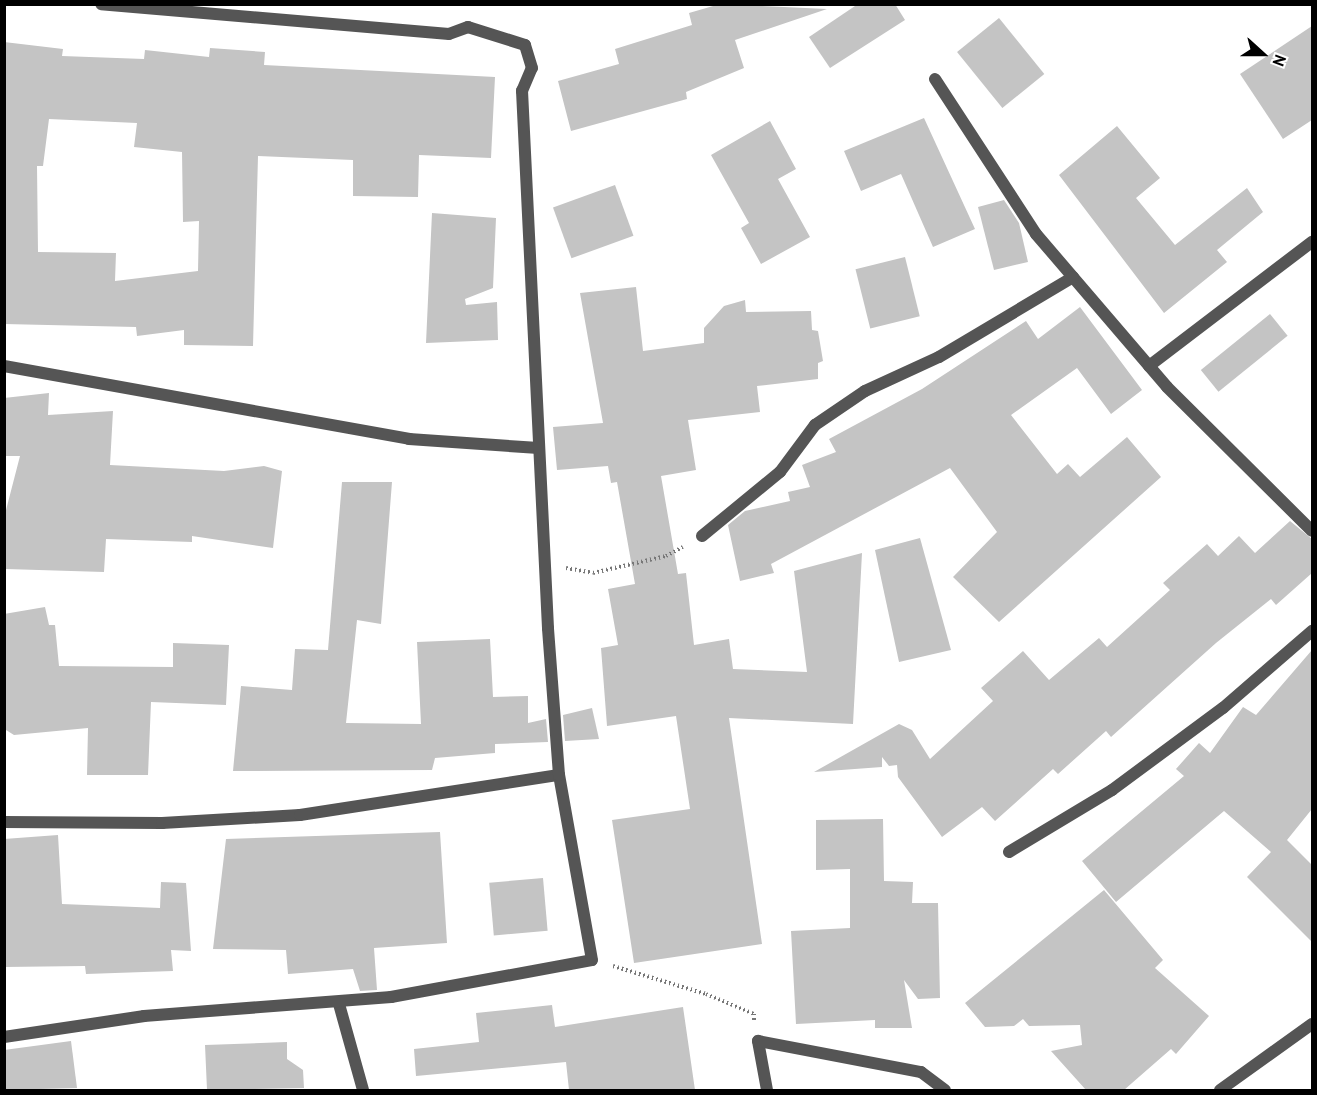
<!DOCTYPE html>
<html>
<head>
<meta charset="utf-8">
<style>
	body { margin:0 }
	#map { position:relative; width:1317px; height:1095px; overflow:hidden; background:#fff; font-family:"PT Sans",sans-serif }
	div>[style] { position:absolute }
	.building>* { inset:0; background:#c4c4c4; transform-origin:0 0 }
	.path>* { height:4px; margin-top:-2px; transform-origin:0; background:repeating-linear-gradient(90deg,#777 0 1.5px,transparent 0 4.5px) }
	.minor>* { height:12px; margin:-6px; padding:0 6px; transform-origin:6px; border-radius:6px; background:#555 }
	span { translate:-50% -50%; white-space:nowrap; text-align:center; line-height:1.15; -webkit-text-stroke:4.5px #fff; paint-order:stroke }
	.frame { position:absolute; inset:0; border:6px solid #000; pointer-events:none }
	.north { position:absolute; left:1233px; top:24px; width:60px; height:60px; -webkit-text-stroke:4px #fff; paint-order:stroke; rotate:111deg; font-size:16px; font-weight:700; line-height:24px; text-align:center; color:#000 }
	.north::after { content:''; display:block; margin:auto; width:21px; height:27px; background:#000; clip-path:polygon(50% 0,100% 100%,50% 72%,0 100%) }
</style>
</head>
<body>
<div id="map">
	<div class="building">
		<i style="clip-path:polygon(720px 4px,827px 9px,735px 40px,744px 68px,686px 92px,687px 99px,571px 131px,558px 81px,619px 64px,615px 49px,692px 25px,689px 13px)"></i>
		<i style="clip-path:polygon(858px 4px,895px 4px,905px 20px,830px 68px,809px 37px)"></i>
		<i style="left:999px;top:18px;width:72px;height:54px;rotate:51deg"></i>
		<i style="clip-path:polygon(1312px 26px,1312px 120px,1283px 139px,1240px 74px)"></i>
		<i style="clip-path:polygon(evenodd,4px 42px,63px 49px,62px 56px,144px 59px,145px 50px,209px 57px,210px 48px,265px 52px,264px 65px,495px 77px,491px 158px,419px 155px,418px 197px,353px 196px,353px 160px,258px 156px,253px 346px,184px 345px,184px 330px,137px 336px,136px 327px,4px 324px,4px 42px,49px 119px,137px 123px,134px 147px,182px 152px,183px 222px,199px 221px,198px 271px,115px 281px,116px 253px,38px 252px,37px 166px,43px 166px,49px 119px)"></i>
		<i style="clip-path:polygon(924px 118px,975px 229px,933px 247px,901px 174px,861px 191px,844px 151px)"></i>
		<i style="clip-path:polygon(770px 121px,796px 169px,778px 179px,810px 237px,761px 264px,741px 228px,749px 223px,711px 155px)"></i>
		<i style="clip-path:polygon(1117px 126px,1160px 178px,1136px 198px,1175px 245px,1247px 188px,1263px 212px,1217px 250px,1227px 262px,1164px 313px,1059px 175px)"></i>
		<i style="left:615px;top:185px;width:54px;height:66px;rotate:70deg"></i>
		<i style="clip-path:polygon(1004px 200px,1019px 223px,1028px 262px,994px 270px,978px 207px)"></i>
		<i style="clip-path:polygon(432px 213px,496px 218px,493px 288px,465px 299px,466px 305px,497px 302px,498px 340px,426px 343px)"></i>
		<i style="left:905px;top:257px;width:61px;height:51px;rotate:76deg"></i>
		<i style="clip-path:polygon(636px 287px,643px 351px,704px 343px,704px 328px,724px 306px,745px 300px,746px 312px,811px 311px,812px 330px,818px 331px,823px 361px,818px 363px,818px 379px,757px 386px,760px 412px,688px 420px,696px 470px,661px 476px,678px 574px,686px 573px,694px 645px,729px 639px,733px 669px,807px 672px,794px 571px,862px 553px,853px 724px,729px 718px,762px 944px,634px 963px,612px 820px,690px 809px,676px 716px,607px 726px,601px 648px,618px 645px,608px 589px,635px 584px,617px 482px,611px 483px,608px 466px,557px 470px,553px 427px,603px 423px,580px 293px)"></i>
		<i style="clip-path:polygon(1080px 307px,1142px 390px,1111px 414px,1077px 368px,1011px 415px,1057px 474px,1068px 464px,1080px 477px,1127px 437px,1161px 477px,999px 622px,953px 577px,997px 532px,950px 468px,771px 564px,774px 573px,740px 581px,728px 525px,745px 511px,790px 501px,788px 492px,810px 487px,802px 465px,836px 452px,829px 439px,922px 389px,1026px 321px,1038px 339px)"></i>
		<i style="left:1270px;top:314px;width:28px;height:89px;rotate:51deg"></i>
		<i style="clip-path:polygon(49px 393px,48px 415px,113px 411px,110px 465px,224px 471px,264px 466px,282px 471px,273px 548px,192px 536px,192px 542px,106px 539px,104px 572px,6px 569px,5px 514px,20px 456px,4px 456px,4px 398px)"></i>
		<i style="clip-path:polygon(342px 482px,392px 482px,381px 624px,357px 620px,346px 723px,421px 724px,417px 642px,490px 639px,493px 697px,528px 696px,528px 723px,546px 719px,548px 742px,495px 744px,495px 753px,435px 758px,432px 770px,233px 771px,241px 686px,292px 690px,295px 649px,328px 650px)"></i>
		<i style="clip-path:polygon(1290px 521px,1312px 539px,1312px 573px,1276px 605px,1271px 599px,1216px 643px,1111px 737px,1106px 731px,1058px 774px,1053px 769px,995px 821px,982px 807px,942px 837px,898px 777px,897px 765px,889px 766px,882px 757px,882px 767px,814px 772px,899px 724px,912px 730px,930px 759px,993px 701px,981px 688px,1023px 651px,1049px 680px,1099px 638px,1107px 647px,1170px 590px,1163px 583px,1207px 544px,1218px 556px,1239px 536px,1255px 553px)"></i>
		<i style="clip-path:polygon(920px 538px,951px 650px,899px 662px,875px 550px)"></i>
		<i style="clip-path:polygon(45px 607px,49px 625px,55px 625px,59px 666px,173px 667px,173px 643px,229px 645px,226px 705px,151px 702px,148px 775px,87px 775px,88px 728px,14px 735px,6px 730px,4px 614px)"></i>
		<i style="clip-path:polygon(1312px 650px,1312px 809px,1287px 840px,1312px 865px,1312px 942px,1247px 877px,1271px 852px,1224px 811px,1116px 902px,1082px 861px,1184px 776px,1176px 769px,1199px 743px,1210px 753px,1243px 707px,1256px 715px)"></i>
		<i style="clip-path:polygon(592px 708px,599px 739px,565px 741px,563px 715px)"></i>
		<i style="clip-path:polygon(883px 819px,884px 881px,913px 882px,912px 903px,938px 903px,940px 998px,918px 999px,904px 980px,912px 1028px,875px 1028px,875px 1020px,796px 1024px,791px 931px,850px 928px,850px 869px,816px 870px,816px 820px)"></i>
		<i style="clip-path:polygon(440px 832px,447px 943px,374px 948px,377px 990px,360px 991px,353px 969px,288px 974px,286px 950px,213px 949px,226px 839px)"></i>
		<i style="clip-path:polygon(58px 835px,62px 904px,160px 908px,161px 882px,186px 883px,191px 951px,171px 950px,173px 971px,86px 974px,85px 966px,4px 967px,4px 839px)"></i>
		<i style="left:543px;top:878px;width:53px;height:54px;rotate:85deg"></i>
		<i style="clip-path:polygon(1104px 890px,1163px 960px,1155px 968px,1209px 1016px,1176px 1054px,1171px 1049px,1124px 1090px,1086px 1090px,1051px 1051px,1082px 1045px,1080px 1025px,1029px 1026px,1023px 1019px,1014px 1026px,985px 1027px,965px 1003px)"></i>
		<i style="clip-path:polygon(552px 1005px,555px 1027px,683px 1007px,695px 1090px,569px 1090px,566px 1062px,416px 1076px,414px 1049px,479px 1042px,476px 1013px)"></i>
		<i style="clip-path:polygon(71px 1041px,77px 1088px,4px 1090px,4px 1050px)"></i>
		<i style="clip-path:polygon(287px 1042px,287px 1059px,303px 1070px,304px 1088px,207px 1090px,205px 1045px)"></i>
	</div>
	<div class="path">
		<i style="left:566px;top:568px;width:27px;rotate:10deg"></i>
		<i style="left:593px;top:573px;width:75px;rotate:-13.1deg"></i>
		<i style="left:666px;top:556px;width:19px;rotate:-28deg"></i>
		<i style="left:613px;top:966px;width:97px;rotate:16.8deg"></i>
		<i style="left:706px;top:994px;width:52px;rotate:22.6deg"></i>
		<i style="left:754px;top:1014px;width:6px;rotate:90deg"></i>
	</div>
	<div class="minor">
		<i style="left:935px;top:79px;width:185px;rotate:56.9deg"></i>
		<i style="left:1036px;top:234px;width:201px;rotate:49.4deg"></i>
		<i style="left:1167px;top:387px;width:204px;rotate:44.8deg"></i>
		<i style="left:4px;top:366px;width:412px;rotate:10.2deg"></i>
		<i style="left:409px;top:439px;width:130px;rotate:4deg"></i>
		<i style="left:1149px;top:366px;width:205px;rotate:-37.3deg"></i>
		<i style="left:702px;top:536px;width:101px;rotate:-39.4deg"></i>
		<i style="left:780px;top:472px;width:59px;rotate:-53.3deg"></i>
		<i style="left:815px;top:425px;width:60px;rotate:-34.2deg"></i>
		<i style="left:865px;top:391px;width:81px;rotate:-24.7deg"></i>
		<i style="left:939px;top:357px;width:156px;rotate:-30.8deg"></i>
		<i style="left:4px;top:822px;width:158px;rotate:0.4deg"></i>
		<i style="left:162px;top:823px;width:138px;rotate:-3.3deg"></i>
		<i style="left:300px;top:815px;width:262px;rotate:-8.8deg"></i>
		<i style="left:1009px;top:852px;width:120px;rotate:-31deg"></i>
		<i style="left:1112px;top:790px;width:138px;rotate:-36.5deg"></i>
		<i style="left:1223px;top:708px;width:118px;rotate:-40.9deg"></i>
		<i style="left:339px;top:1004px;width:89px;rotate:74.4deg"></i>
		<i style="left:4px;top:1037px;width:142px;rotate:-8.5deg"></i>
		<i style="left:144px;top:1016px;width:248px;rotate:-4.4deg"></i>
		<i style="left:391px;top:997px;width:204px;rotate:-10.4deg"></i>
		<i style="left:592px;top:960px;width:188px;rotate:-100.1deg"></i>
		<i style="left:559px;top:775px;width:147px;rotate:-94.3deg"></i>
		<i style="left:548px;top:628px;width:538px;rotate:-92.77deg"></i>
		<i style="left:522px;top:91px;width:25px;rotate:-67deg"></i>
		<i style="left:532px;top:68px;width:24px;rotate:-107deg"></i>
		<i style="left:525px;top:45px;width:60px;rotate:-162.5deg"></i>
		<i style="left:468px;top:27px;width:20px;rotate:160deg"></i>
		<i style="left:449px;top:34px;width:349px;rotate:-175.1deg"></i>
		<i style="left:767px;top:1090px;width:50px;rotate:-100.4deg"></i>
		<i style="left:758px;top:1041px;width:166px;rotate:10.8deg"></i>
		<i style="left:921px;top:1072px;width:30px;rotate:37deg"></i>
		<i style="left:1220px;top:1090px;width:113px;rotate:-35.7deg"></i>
	</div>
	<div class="frame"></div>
	<div class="north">N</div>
</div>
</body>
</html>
